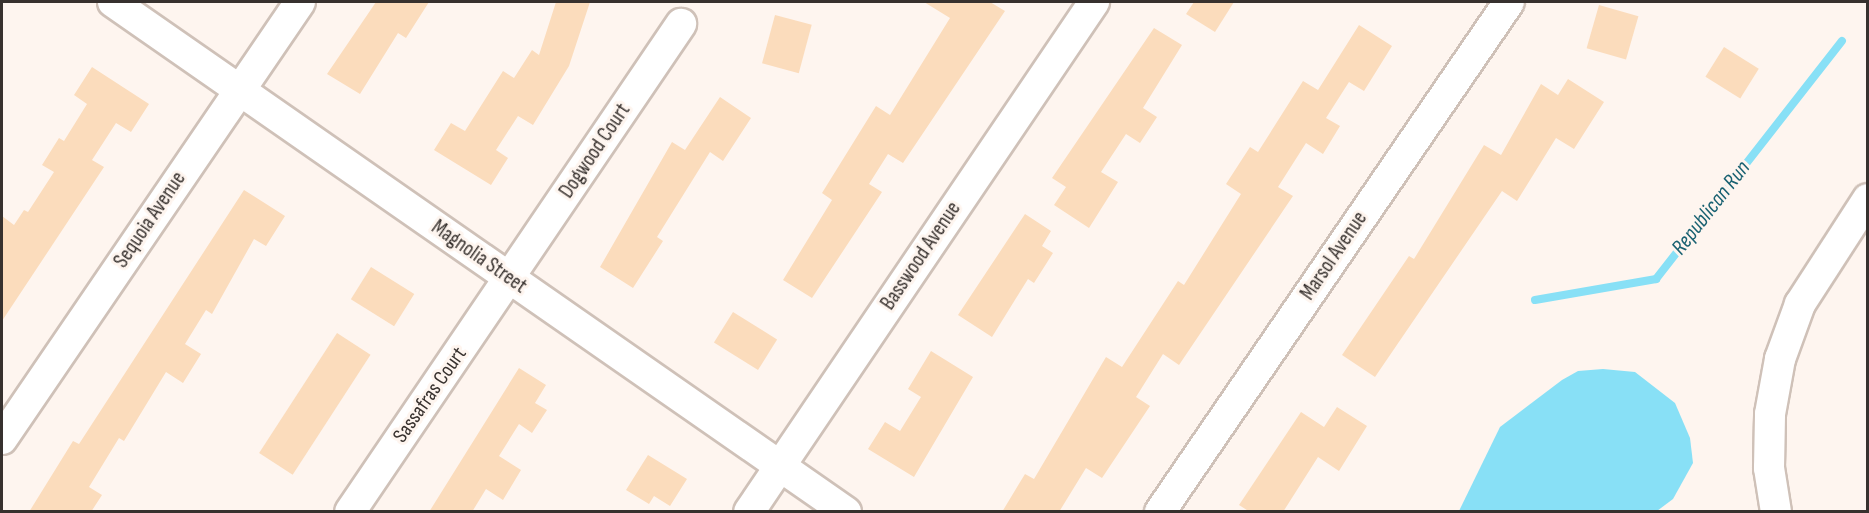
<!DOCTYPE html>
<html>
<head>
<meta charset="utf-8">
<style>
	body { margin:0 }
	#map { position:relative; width:1869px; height:513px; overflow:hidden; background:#fef5ef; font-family:"Sofia Sans Condensed",sans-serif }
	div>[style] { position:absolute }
	.water>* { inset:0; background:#88e0f6 }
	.stream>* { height:8px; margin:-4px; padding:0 4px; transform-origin:4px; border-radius:4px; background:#88e0f6 }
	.building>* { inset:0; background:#fbdcbc; transform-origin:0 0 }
	.roads { filter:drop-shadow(2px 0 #cfc1b8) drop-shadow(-2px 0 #cfc1b8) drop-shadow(0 2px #cfc1b8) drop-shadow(0 -2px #cfc1b8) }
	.minor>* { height:30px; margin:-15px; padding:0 15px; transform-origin:15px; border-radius:15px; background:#fff }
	span { translate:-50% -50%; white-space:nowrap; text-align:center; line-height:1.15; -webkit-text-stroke:6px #fef5ef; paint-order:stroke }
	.street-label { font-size:21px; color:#37312e }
	.water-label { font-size:22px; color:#196171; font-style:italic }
	.frame { position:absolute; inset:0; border:3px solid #37312e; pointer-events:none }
</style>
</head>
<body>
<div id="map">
	<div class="water">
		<i style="clip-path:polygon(1603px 369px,1635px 372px,1675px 403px,1690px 438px,1693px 463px,1673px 499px,1657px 511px,1459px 511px,1500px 427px,1562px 380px,1578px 371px)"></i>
	</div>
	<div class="stream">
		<i style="left:1535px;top:300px;width:123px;rotate:-9.8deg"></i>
		<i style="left:1656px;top:279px;width:302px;rotate:-52deg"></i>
	</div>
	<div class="building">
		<i style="clip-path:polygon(376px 2px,429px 2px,406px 38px,398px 33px,360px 94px,327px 74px)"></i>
		<i style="clip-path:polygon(556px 2px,590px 2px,569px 66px,533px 125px,518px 116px,496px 150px,508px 158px,491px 185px,434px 150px,451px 123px,465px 131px,503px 71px,514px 78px,532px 50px,539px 55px)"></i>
		<i style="clip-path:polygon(924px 2px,990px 2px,1005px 11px,903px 163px,888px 154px,869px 184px,882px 192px,812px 298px,783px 280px,832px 200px,822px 193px,876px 106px,890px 115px,950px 18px)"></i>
		<i style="clip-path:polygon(1194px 2px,1234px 2px,1215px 32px,1186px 14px)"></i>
		<i style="left:1599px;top:5px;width:41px;height:45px;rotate:16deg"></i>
		<i style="left:775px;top:15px;width:38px;height:50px;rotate:15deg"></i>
		<i style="clip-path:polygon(1359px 25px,1392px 46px,1364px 91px,1349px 82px,1326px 118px,1340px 126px,1323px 154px,1306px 143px,1278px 187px,1293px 196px,1179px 365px,1163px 354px,1136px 397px,1150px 406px,1102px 478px,1086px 468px,1059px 512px,1002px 512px,1025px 474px,1034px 479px,1106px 357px,1122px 367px,1178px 281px,1184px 285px,1241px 194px,1226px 184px,1250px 147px,1258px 152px,1303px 81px,1318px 90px)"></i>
		<i style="clip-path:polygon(1154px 28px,1182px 45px,1143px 108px,1157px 117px,1140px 143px,1126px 134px,1101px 172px,1118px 182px,1089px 228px,1054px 205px,1066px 187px,1052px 178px)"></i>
		<i style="left:1724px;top:47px;width:41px;height:35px;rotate:32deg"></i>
		<i style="clip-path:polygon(92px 67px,149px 104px,131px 132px,116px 123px,92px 160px,104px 167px,2px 321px,2px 216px,14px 225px,24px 210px,28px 212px,54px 172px,42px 165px,59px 138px,64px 141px,87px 104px,74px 95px)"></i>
		<i style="clip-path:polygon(1568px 79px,1604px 102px,1574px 149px,1556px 138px,1517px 201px,1502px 191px,1375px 377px,1342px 355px,1409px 256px,1414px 259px,1484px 145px,1501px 155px,1541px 84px,1558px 95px)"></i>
		<i style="clip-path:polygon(720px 97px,751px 118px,723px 161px,710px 152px,657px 237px,663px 241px,633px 288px,600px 267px,672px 142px,685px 150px)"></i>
		<i style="clip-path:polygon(244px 190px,285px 216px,266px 246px,254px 239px,212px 314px,206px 310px,185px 344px,201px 354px,183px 383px,166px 372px,124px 441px,119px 438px,89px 487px,102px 495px,91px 512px,29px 512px,73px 441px,79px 444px)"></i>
		<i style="clip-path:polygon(1025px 214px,1051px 231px,1042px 246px,1053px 253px,1034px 283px,1028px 279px,992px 337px,958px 315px)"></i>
		<i style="left:371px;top:267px;width:51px;height:38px;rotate:32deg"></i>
		<i style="left:733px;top:312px;width:52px;height:36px;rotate:32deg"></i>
		<i style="left:337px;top:333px;width:40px;height:143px;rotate:33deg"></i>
		<i style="clip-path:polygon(931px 351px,973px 377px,914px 477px,868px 449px,885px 422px,900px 431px,921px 397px,908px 389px)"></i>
		<i style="clip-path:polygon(519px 368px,546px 385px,535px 403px,547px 410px,532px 433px,519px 424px,499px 456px,521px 470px,503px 500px,486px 489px,472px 512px,429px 512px)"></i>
		<i style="clip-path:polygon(1337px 407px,1367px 426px,1339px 471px,1318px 457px,1283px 512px,1250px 512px,1239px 505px,1301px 412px,1324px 427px)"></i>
		<i style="clip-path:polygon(648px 455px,687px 479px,670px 506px,654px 496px,649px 504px,626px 490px)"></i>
	</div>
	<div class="roads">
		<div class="minor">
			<i style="left:113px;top:2px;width:893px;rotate:34.83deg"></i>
			<i style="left:2px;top:439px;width:529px;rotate:-55.71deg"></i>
			<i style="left:350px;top:512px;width:590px;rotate:-55.85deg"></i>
			<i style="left:749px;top:512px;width:616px;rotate:-55.92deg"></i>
			<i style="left:1160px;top:512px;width:618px;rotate:-55.62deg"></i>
			<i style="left:1776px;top:512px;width:45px;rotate:-99deg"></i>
			<i style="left:1769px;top:468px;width:54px;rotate:-88.9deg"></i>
			<i style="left:1770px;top:414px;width:56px;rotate:-79.7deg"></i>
			<i style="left:1780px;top:359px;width:59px;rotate:-70deg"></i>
			<i style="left:1800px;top:304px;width:125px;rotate:-57.1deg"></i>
		</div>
	</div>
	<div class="street-label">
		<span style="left:595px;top:151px;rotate:-56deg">Dogwood Court</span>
		<span style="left:150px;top:220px;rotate:-56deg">Sequoia Avenue</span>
		<span style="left:921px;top:256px;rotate:-56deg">Basswood Avenue</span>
		<span style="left:1334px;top:256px;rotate:-56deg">Marsol Avenue</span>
		<span style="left:479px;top:257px;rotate:35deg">Magnolia Street</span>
		<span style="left:430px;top:395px;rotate:-55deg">Sassafras Court</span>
	</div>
	<div class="water-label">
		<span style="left:1711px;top:208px;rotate:-52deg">Republican Run</span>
	</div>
	<div class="frame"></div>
</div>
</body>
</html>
